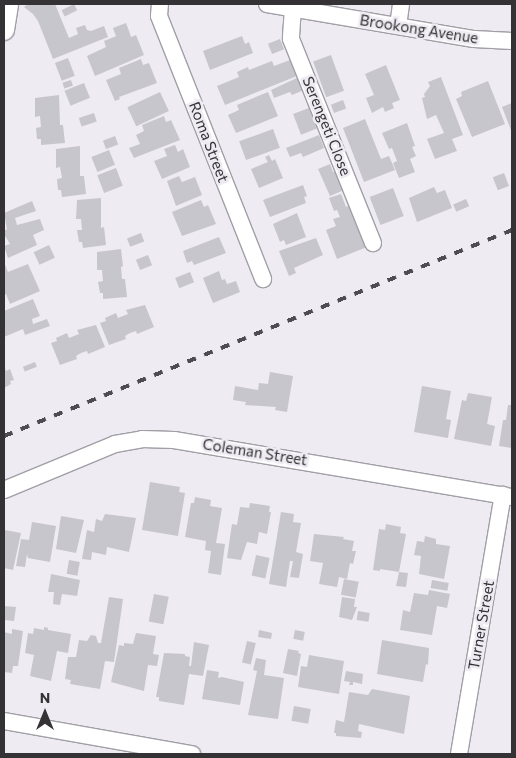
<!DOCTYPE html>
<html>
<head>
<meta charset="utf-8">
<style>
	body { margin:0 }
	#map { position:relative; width:516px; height:758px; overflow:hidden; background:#eeebf3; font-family:Commissioner,sans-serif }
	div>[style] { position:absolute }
	.building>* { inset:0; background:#c8c6cd; transform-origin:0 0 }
	.roads { filter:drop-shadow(1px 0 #a19fa6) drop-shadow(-1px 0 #a19fa6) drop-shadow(0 1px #a19fa6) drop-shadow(0 -1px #a19fa6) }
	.minor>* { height:16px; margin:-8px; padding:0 8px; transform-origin:8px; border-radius:8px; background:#fff }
	.major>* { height:20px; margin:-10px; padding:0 10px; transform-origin:10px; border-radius:10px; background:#fff }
	.rail>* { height:4px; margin-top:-2px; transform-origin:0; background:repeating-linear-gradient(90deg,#4e4c50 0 9px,transparent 0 18px) }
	span { translate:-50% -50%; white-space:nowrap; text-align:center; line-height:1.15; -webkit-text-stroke:5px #eeebf3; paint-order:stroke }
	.street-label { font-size:15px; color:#343235 }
	.frame { position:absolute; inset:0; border:5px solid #343235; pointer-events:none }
	.north { position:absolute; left:20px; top:688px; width:50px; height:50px; -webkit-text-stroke:4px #eeebf3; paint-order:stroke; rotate:0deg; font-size:14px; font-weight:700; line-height:20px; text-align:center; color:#343235 }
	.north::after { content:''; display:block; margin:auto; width:18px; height:22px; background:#343235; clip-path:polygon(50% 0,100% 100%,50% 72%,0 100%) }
</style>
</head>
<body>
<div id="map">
	<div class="building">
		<i style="clip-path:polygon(28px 4px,55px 4px,69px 38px,78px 34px,76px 28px,85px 25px,87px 30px,91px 31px,104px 26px,108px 37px,53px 59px,38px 21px,33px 14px,24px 7px)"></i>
		<i style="left:74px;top:4px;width:7px;height:14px;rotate:63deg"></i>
		<i style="left:126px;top:23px;width:9px;height:14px;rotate:69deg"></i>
		<i style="clip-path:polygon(129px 31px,131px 37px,136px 35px,144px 55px,95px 76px,87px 56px,106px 47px,104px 41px)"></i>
		<i style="clip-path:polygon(242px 36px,245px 44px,249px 42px,253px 53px,210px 70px,203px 51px)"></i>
		<i style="left:280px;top:39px;width:11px;height:13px;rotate:68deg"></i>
		<i style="left:331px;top:55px;width:38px;height:19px;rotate:70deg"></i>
		<i style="left:68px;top:58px;width:19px;height:14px;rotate:69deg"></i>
		<i style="clip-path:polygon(141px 59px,143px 65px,149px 63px,157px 83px,119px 97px,120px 99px,115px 101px,106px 80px,121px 74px,119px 68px)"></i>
		<i style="clip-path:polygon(290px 60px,297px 76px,225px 105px,217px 86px,239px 77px,237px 72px,248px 67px,249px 70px,272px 61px,274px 66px)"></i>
		<i style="clip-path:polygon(386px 65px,400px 100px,392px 103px,394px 108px,385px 112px,383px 107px,372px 113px,366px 98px,374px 95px,365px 74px)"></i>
		<i style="clip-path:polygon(299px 77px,304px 90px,292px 95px,290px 92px,274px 98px,271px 90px)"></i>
		<i style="clip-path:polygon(441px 77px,463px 135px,452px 139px,457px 151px,435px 159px,427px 139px,444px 133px,436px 115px,427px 119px,422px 98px,425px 97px,424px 94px,430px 86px,428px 82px)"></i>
		<i style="left:71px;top:80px;width:6px;height:9px;rotate:72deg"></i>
		<i style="clip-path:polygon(488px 81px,505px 124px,472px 137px,456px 99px,462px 96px,461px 92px)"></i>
		<i style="left:84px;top:83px;width:16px;height:21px;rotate:68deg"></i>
		<i style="left:160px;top:92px;width:21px;height:36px;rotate:65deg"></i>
		<i style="clip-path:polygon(268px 92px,278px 116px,236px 133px,228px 115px,239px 110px,237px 105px)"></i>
		<i style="clip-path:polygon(59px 95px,60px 125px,63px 125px,65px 143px,41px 145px,41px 139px,37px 139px,36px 128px,41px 127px,40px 116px,35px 117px,35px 98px)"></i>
		<i style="left:343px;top:100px;width:9px;height:13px;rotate:69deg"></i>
		<i style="clip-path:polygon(512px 103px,512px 133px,502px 107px)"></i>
		<i style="left:309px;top:108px;width:22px;height:17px;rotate:69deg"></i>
		<i style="left:94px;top:113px;width:9px;height:16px;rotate:72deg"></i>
		<i style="clip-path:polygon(164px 116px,166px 122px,171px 120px,180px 140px,134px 158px,129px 148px,140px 144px,136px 135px,144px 131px,142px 125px)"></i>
		<i style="clip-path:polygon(365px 119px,381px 159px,389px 156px,395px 170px,364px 182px,343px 128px)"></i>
		<i style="clip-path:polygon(407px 123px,415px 146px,412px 147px,416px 156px,410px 159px,415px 172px,399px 178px,393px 163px,397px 161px,392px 148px,389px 149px,382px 133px)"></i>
		<i style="left:273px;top:129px;width:20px;height:36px;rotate:70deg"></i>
		<i style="clip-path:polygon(319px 135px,324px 148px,303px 157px,301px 153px,290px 157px,286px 148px)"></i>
		<i style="left:115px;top:136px;width:9px;height:13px;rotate:69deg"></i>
		<i style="clip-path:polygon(175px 145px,178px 152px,183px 149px,190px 167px,162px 179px,154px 161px,167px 156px,164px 149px)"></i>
		<i style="clip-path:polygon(80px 146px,80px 176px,84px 176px,86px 194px,62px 197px,61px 190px,58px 190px,57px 179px,62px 178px,60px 167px,56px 168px,56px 149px)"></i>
		<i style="left:109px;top:150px;width:16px;height:19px;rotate:68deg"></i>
		<i style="clip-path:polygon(269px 155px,272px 161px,275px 159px,283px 178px,259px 188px,251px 169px,268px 162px,265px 157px)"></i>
		<i style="clip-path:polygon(330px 164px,333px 172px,336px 171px,344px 190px,330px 196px,318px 169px)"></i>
		<i style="left:116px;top:168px;width:19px;height:20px;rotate:69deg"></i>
		<i style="left:504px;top:173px;width:14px;height:12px;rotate:69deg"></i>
		<i style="clip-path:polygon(179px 176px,182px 182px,195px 177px,202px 195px,176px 206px,167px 181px)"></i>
		<i style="clip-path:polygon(303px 185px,307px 196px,304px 197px,306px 203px,270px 217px,263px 200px)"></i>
		<i style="clip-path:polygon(434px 187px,437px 193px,445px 190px,452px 208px,417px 222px,409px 198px)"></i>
		<i style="left:393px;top:188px;width:30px;height:25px;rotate:69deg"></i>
		<i style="clip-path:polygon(341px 194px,346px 207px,350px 205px,367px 247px,337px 259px,326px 230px,336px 226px,333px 219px,340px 217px,337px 210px,334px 211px,329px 198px)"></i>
		<i style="clip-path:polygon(101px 198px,101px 228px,104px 227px,106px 245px,83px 248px,82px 242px,79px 242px,77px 230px,82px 230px,81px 219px,76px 219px,77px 200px)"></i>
		<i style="left:466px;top:199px;width:8px;height:14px;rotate:67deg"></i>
		<i style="clip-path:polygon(201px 200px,204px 207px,208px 205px,216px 224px,182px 236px,172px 212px)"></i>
		<i style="clip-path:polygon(32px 201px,36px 211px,15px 218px,17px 225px,40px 219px,44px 230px,33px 235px,37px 245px,8px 258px,4px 246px,10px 244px,4px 234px,4px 231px,7px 229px,4px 213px)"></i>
		<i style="clip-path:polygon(297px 213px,306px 237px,286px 245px,284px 240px,280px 242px,273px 224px)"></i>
		<i style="left:141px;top:233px;width:9px;height:15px;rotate:69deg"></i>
		<i style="clip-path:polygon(219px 237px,226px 253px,194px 265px,192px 261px,187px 263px,183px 251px)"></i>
		<i style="clip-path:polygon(316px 238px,323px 255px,294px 268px,296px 273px,289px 276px,279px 251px)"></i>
		<i style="left:49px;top:245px;width:14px;height:17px;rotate:65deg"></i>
		<i style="clip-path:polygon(121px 249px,123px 266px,121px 267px,122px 279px,125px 279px,127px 297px,103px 299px,103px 293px,100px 293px,98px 282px,103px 281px,102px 270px,97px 270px,97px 252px)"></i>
		<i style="left:148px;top:255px;width:11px;height:13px;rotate:68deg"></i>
		<i style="clip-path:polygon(4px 262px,8px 272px,28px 264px,40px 291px,10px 304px,6px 294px,4px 295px)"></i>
		<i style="clip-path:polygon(219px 271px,222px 280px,225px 279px,227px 284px,236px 281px,240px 292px,213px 303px,203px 278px)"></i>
		<i style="left:190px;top:272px;width:11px;height:16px;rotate:68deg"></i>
		<i style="clip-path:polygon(33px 299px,40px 316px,32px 319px,33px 324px,47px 319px,50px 326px,25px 335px,23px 329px,4px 337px,4px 311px)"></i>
		<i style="clip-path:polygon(145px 305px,154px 327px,137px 334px,136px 331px,130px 333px,125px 336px,126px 339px,109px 345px,100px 323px,106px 321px,105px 318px,116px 313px,118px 318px,128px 314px,126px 310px)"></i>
		<i style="clip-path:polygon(96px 325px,105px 347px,88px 354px,87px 351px,81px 353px,76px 356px,77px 359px,60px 365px,51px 343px,57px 341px,56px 338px,67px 333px,69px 338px,79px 334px,77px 330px)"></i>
		<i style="left:35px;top:362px;width:5px;height:13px;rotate:68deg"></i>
		<i style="clip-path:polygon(4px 365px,6px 371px,10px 369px,14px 380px,10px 381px,11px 384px,4px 388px)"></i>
		<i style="clip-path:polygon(270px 372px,293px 376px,287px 412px,275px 410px,276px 407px,245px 405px,246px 402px,233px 400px,235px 386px,258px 390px,259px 383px,268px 384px)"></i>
		<i style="clip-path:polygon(422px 386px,451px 391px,446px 419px,451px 420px,448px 438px,414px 432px)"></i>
		<i style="clip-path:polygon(468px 393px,492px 397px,487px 424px,495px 426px,491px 446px,454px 439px,462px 400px,466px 401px)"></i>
		<i style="clip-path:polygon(508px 405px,512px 405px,512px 448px,499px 446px,503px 420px,506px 420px)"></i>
		<i style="clip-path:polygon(150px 482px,180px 487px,179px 492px,185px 493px,178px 536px,142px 530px)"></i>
		<i style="clip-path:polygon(195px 497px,211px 500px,210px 506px,222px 508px,216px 543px,225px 544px,221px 575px,208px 573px,211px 551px,205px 550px,206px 541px,185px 537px,191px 503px,194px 503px)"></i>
		<i style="clip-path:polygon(250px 503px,270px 506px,269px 512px,271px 512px,267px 534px,259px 532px,257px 544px,247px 542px,241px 560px,227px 558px,232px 524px,237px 525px,240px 507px,249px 508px)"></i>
		<i style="clip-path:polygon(281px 512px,294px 514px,293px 522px,301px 523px,296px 552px,303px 554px,299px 578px,290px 577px,293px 561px,290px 561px,286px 587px,269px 584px)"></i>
		<i style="clip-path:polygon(105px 514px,136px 518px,129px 552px,107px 547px,106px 555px,92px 552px,91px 560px,82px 559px,87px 530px,94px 532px,96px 519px,102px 521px)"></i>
		<i style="clip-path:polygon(61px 516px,84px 520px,76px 553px,56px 549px)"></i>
		<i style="clip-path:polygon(32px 522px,56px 526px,50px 562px,28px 558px,27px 554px,25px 567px,16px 566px,21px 539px,29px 540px)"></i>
		<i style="clip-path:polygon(386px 524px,401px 527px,400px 533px,406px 534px,399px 572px,408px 573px,406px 587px,396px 586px,399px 572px,380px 569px,380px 571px,373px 570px,379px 529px,385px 530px)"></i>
		<i style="clip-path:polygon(5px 530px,21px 533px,13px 570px,4px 568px)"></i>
		<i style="clip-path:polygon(314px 534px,344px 537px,343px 539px,354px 541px,352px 551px,356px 551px,353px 564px,350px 563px,347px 579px,339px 577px,337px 587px,319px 584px,323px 563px,310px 561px)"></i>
		<i style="clip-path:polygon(425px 536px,436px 539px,436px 544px,450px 546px,444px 579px,419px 574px,421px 556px,414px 555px,417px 541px,424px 542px)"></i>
		<i style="left:256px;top:555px;width:14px;height:21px;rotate:12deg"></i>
		<i style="left:69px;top:560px;width:11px;height:14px;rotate:10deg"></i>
		<i style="clip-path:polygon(51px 574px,80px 580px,77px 596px,62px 594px,60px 605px,53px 604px,54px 592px,48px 592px)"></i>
		<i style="left:344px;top:579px;width:15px;height:16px;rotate:11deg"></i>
		<i style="left:432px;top:580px;width:17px;height:8px;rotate:10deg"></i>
		<i style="clip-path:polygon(429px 590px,450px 594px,447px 608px,437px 606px,432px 635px,400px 630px,403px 610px,410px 612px,414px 593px,428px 595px)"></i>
		<i style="left:154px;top:594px;width:15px;height:28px;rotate:11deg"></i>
		<i style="clip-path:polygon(109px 597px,123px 599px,114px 662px,105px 661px,100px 689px,70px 684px,71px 680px,65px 679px,68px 657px,76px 657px,79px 640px,87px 641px,91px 635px,96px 636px,98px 643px,101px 643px)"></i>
		<i style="clip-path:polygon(342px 597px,355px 599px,354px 607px,357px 607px,352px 620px,339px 617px)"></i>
		<i style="clip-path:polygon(4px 606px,16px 607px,14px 621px,4px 620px)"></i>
		<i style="left:358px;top:611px;width:12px;height:9px;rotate:9deg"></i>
		<i style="clip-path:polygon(44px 627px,48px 628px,48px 630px,71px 634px,68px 653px,57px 651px,51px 681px,30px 676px,34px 655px,25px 653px,28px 633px,33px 634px,34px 628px,44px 630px)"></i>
		<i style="clip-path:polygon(12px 629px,23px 631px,18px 666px,13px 666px,12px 673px,4px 672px,4px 632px,12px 634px)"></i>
		<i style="clip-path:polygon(259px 630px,272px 633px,271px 639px,258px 637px)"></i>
		<i style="left:295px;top:630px;width:10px;height:9px;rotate:11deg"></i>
		<i style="clip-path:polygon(136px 633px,156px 636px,153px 654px,159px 655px,157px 666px,148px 665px,144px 691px,111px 682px,119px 645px,124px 646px,124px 643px,133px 644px)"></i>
		<i style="clip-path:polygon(382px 640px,429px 648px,428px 665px,426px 664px,423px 682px,377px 674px)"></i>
		<i style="left:247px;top:641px;width:9px;height:22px;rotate:13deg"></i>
		<i style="clip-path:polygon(194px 642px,209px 645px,203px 676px,189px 674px,184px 705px,159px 701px,159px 697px,156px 697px,164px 653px,185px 654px,185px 656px,190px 657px,189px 666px,191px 666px)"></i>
		<i style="clip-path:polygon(288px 649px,299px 651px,298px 653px,301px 654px,297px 676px,283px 673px)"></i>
		<i style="clip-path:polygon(309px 655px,344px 661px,339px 694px,298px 687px,301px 666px,307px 667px)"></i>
		<i style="clip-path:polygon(256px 658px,266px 660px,264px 675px,284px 678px,278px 719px,248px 715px,257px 671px,253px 670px)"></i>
		<i style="clip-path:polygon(207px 670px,219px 672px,218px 678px,222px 677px,244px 682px,240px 705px,202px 699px)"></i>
		<i style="clip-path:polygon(346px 671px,363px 674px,362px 684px,353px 682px,353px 685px,349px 685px,350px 682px,344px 681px)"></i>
		<i style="clip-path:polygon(372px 689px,410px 696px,404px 734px,359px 724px,358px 731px,362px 732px,361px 738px,336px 736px,336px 733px,334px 733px,336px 720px,344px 722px,349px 692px,368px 695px)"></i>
		<i style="left:294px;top:706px;width:17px;height:15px;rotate:10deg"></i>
	</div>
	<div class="roads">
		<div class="minor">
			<i style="left:160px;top:4px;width:12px;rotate:95deg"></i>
			<i style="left:159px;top:16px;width:283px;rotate:68.4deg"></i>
			<i style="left:267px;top:4px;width:210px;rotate:9.6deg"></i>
			<i style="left:474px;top:39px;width:38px;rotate:3deg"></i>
			<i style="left:293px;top:8px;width:31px;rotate:94deg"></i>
			<i style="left:291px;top:39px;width:220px;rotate:68.1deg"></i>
			<i style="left:398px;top:26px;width:22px;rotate:-82deg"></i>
			<i style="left:4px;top:490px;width:120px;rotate:-22.5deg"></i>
			<i style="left:115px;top:444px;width:27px;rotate:-10deg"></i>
			<i style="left:142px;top:439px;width:32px;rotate:2deg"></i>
			<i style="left:174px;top:440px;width:343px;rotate:9.6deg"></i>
			<i style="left:4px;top:721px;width:191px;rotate:10deg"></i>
			<i style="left:459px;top:754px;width:263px;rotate:-80.4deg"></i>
		</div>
		<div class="major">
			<i style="left:4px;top:30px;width:26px;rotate:-81deg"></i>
		</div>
	</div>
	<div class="rail">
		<i style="left:4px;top:436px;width:548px;rotate:-22.07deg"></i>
	</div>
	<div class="street-label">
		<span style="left:419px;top:29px;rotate:9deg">Brookong Avenue</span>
		<span style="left:327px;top:126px;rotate:68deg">Serengeti Close</span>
		<span style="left:209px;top:142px;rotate:69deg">Roma Street</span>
		<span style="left:255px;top:452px;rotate:9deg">Coleman Street</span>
		<span style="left:481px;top:625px;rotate:-80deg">Turner Street</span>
	</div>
	<div class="frame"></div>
	<div class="north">N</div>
</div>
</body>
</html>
